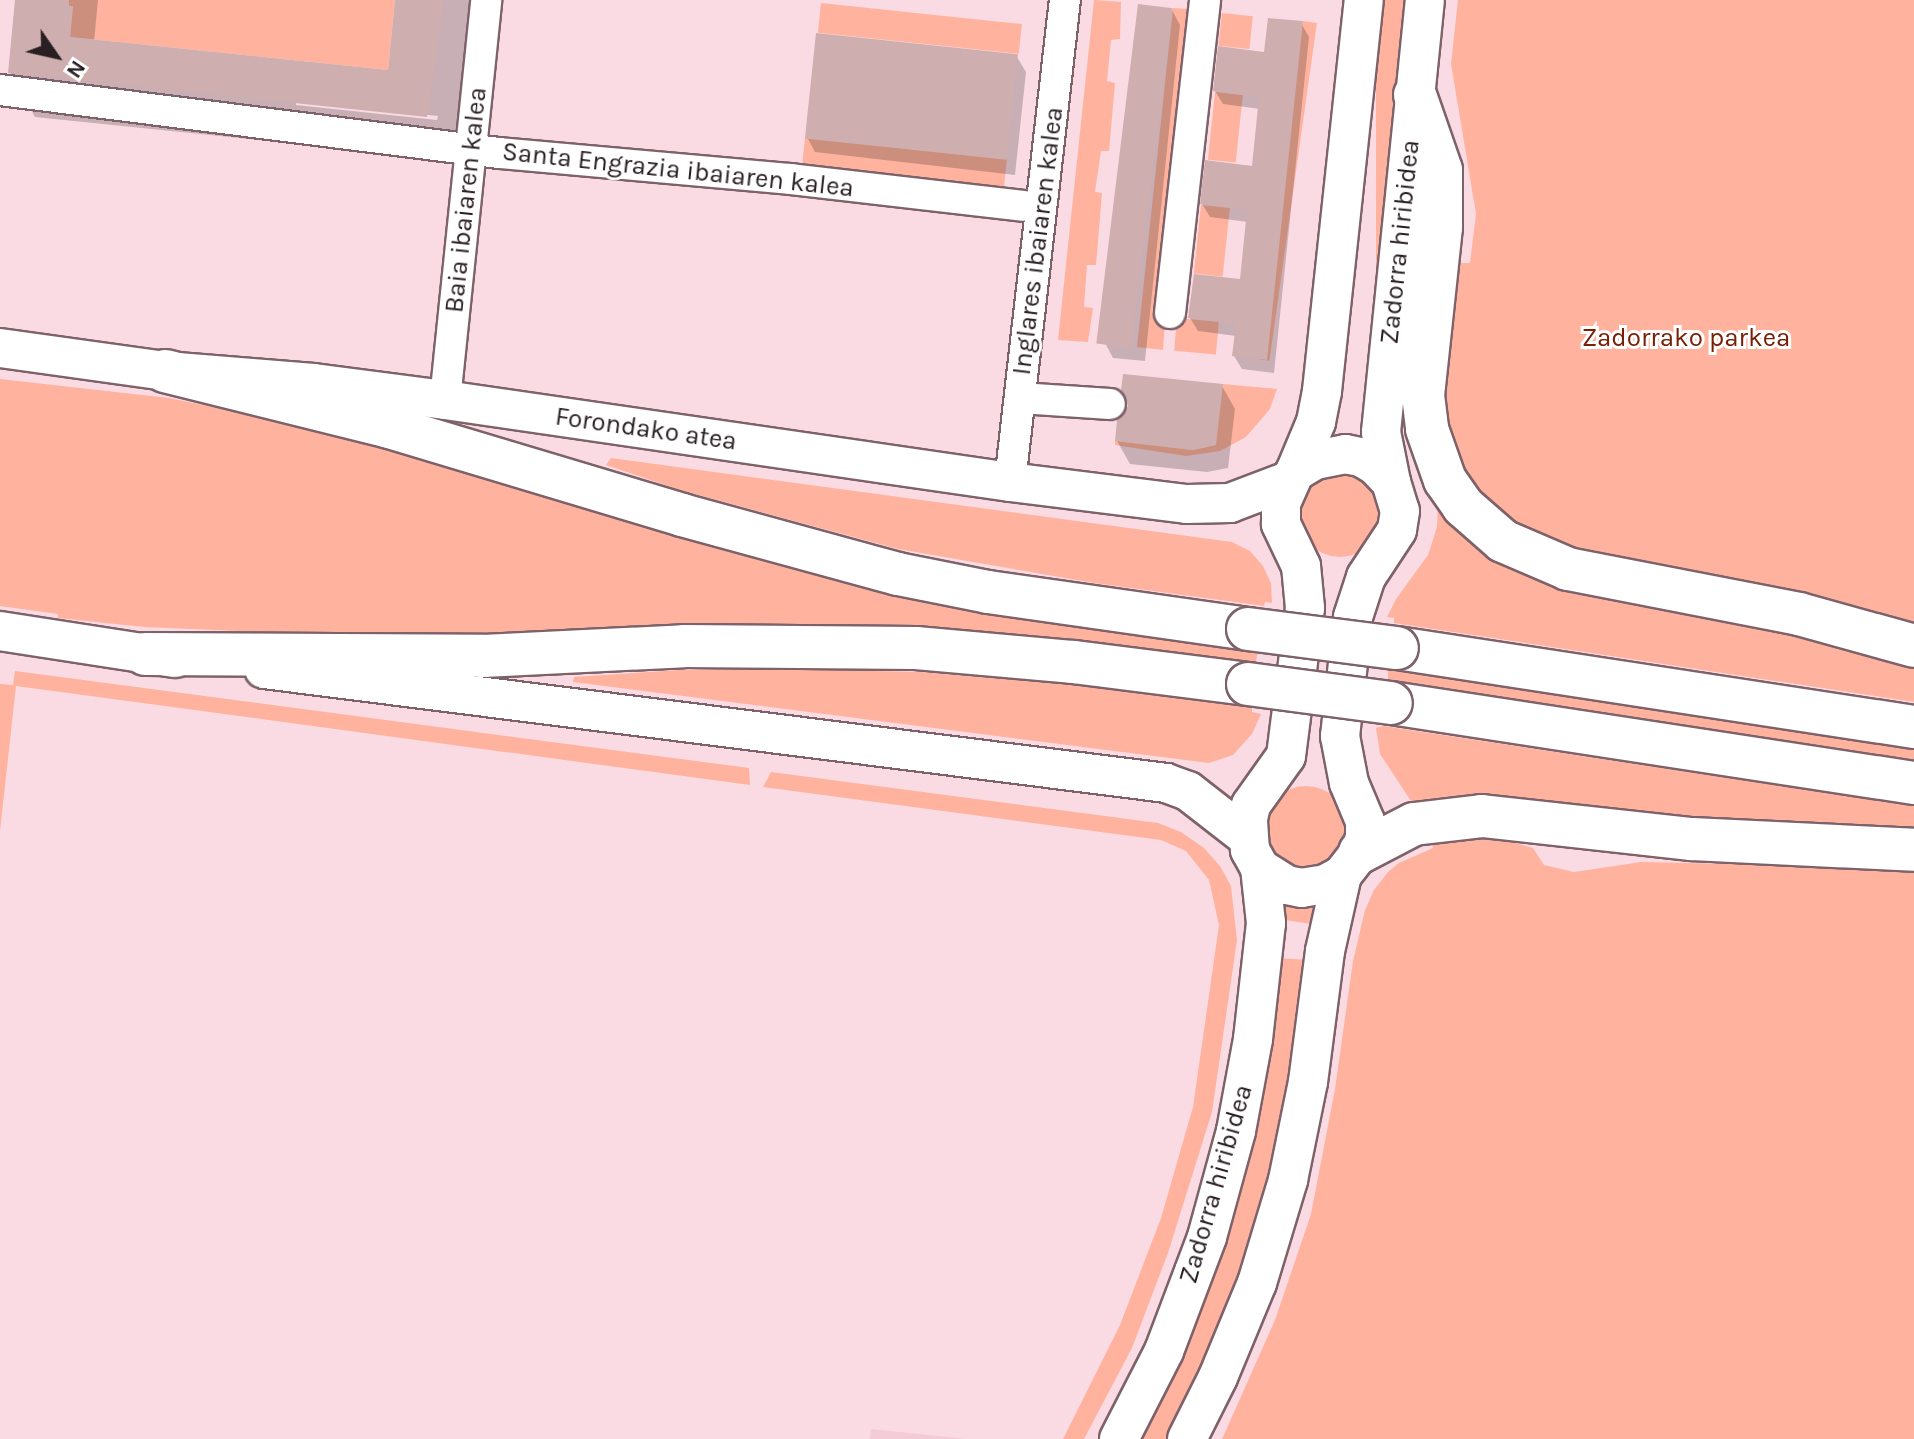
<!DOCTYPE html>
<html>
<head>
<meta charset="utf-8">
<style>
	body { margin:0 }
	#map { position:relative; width:1914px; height:1439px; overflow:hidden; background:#fadbe4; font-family:Karla,sans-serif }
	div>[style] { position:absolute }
	.built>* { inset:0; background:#f3ccd7 }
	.green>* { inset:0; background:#ffb39e; transform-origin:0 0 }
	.round { border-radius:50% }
	.shadow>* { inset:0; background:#0003 }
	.building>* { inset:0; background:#ceaeae; transform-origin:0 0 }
	.roads { filter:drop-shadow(2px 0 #7d626a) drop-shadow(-2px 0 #7d626a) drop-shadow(0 2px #7d626a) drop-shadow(0 -2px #7d626a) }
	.minor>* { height:30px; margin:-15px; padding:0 15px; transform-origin:15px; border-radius:15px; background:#fff }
	.major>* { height:38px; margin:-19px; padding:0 19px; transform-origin:19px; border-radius:19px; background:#fff }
	.highway>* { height:42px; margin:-21px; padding:0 21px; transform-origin:21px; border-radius:21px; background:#fff }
	.bridges { filter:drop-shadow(2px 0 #7d626a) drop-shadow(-2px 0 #7d626a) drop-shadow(0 2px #7d626a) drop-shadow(0 -2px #7d626a) }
	.highway-bridge>* { height:42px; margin:-21px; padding:0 21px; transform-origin:21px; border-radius:21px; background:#fff }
	span { translate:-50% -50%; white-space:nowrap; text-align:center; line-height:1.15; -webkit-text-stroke:6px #fff; paint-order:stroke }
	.street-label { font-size:26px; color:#291e22 }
	.park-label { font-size:26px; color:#772006 }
	.north { position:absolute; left:16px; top:16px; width:80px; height:80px; -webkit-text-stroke:6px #fff; paint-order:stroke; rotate:124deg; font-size:22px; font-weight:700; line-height:32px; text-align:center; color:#291e22 }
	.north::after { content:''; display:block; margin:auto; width:28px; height:36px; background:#291e22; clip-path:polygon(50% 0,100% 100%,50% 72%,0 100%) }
</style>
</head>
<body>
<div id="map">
	<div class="built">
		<i style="clip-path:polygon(871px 1429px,967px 1439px,870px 1439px)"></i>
	</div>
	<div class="green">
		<i style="clip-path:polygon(69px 0,395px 0,388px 70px,70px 37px,73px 6px,69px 6px)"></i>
		<i style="clip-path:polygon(1094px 0,1121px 2px,1120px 39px,1111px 40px,1107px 81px,1115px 83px,1109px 151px,1101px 151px,1095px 192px,1102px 193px,1096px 265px,1087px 265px,1084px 307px,1093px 308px,1088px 342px,1058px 340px)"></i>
		<i style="left:1376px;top:0;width:39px;height:388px"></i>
		<i style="clip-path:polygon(1458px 0,1914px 0,1914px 622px,1667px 565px,1541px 547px,1483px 509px,1439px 421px,1446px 263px,1470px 263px,1476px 214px,1451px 64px)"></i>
		<i style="left:821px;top:3px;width:202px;height:30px;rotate:6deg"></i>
		<i style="clip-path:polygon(1173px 8px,1189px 9px,1154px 320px,1165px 322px,1163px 350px,1137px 347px)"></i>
		<i style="left:1222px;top:13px;width:31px;height:33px;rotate:6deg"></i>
		<i style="left:1303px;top:21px;width:14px;height:341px;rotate:8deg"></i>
		<i style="left:1215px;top:92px;width:28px;height:68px;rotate:6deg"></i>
		<i style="left:805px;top:138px;width:203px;height:35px;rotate:6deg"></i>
		<i style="left:1201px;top:205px;width:29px;height:69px;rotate:6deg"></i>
		<i style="left:1177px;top:318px;width:42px;height:33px;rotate:5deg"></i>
		<i style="clip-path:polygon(0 379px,169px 398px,282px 421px,1258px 648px,1255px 669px,841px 627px,727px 624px,453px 635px,334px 635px,144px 627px,58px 618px,58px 614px,0 606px)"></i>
		<i style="clip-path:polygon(1223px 384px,1277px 389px,1270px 409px,1246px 437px,1220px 451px,1186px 456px,1115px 445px,1115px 441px,1193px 450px,1215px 445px)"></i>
		<i style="clip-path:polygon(611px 458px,1232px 542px,1250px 551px,1263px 566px,1271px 583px,1272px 603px,1265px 602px,1264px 606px,1094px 583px,898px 549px,680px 490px,606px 465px)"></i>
		<i class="round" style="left:1298px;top:473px;width:84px;height:84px"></i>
		<i style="clip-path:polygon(1438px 501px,1467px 534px,1914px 657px,1914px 702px,1394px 623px,1394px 618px,1387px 617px,1396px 599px,1428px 555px,1437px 527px)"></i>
		<i style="clip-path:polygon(1388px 666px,1730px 716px,1914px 748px,1914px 763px,1388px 684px)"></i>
		<i style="clip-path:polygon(780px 669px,921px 672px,1073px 685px,1252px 708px,1252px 712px,1261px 714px,1252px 734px,1233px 755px,1209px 763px,573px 682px,574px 677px,679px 670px)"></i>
		<i style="clip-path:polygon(15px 671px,749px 768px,750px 785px,16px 686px,0 831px,0 684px,13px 685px)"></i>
		<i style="clip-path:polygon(1383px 726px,1914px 806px,1914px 841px,1415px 807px,1380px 754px,1376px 728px)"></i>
		<i style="clip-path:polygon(771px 772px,1158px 823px,1181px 832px,1204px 848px,1220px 866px,1231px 886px,1237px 940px,1212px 1112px,1168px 1253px,1132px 1348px,1084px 1439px,1063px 1439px,1120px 1325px,1161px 1218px,1193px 1107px,1219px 925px,1209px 880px,1186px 851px,1161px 840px,763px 787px)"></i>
		<i class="round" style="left:1264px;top:786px;width:84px;height:84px"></i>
		<i style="clip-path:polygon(1472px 831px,1533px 848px,1544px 865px,1574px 872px,1641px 862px,1914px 868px,1914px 1439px,1222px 1439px,1275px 1320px,1311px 1214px,1335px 1089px,1353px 961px,1365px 910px,1374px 890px,1388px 872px,1399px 863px,1433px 848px,1430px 836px)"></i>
		<i style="clip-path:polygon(1277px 902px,1322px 904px,1317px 925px,1279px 919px)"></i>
		<i style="clip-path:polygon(1274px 958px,1311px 960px,1299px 1063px,1256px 1249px,1175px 1439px,1132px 1439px)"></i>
	</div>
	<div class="shadow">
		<i style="clip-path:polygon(evenodd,17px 0,98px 0,94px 42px,390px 72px,397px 0,473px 0,463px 100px,459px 100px,452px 160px,35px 117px,10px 72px,17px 0,296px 101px,438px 116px,437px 120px,296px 105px,296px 101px)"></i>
		<i style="clip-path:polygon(1172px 10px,1180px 25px,1145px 361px,1113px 358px,1105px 343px)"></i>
		<i style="clip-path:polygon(1301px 23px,1309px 37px,1274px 373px,1242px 369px,1234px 356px,1236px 336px,1198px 331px,1190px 318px,1242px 282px,1248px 222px,1210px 217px,1202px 204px,1254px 168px,1260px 109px,1223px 104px,1215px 91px)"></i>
		<i style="clip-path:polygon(1017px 57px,1026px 72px,1015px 175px,815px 152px,807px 137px)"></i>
		<i style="clip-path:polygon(1222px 386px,1235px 409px,1228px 468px,1207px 472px,1130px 464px,1117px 441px)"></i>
	</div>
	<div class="building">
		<i style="clip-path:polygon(15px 0,69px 0,69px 6px,73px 6px,70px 37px,388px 70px,395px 0,444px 0,427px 117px,8px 73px)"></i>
		<i style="left:1138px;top:4px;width:35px;height:342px;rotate:7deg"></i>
		<i style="clip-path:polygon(1268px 18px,1303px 21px,1267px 360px,1232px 356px,1236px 324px,1188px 318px,1194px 274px,1240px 279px,1247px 210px,1200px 204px,1205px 160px,1252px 166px,1259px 97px,1213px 91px,1218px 46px,1264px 52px)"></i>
		<i style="left:816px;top:33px;width:203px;height:106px;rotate:6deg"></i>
		<i style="clip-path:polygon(1123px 374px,1223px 384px,1216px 445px,1193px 450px,1115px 441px,1117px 420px,1128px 406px,1121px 390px)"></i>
	</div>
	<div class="roads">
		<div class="minor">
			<i style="left:0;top:90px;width:503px;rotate:7.2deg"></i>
			<i style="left:499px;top:153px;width:293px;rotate:5.1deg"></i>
			<i style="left:791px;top:179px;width:234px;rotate:6.6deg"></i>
			<i style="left:1170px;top:313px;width:315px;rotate:-83.6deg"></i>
			<i style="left:1020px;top:398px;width:90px;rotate:3.8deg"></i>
			<i style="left:445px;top:400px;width:402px;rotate:-84.1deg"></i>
			<i style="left:1010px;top:482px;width:485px;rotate:-83.5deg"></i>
		</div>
		<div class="major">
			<i style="left:0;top:348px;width:167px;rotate:7.9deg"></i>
			<i style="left:165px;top:371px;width:149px;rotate:4.6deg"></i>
			<i style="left:314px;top:383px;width:132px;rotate:7.4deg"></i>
			<i style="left:445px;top:400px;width:571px;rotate:8.26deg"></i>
			<i style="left:1010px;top:482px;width:178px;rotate:7.1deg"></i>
			<i style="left:1187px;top:504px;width:43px;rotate:-1.3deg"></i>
			<i style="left:1230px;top:503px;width:62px;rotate:-20.8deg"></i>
			<i style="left:1295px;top:472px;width:54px;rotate:-67.2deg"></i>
			<i style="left:1316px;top:422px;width:32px;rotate:-79deg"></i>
			<i style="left:1322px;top:391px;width:393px;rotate:-83.9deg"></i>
			<i style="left:1391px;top:482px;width:51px;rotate:-101.3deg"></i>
			<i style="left:1381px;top:432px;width:434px;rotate:-84.2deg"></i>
			<i style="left:0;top:631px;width:177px;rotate:8.8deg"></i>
			<i style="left:264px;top:669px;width:909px;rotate:7.2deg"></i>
			<i style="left:1166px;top:783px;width:23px;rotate:20deg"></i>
			<i style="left:1188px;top:791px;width:75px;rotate:37.9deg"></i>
			<i style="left:1119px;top:1439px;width:99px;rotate:-62.9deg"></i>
			<i style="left:1164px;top:1351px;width:122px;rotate:-69.3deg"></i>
			<i style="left:1207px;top:1237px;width:110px;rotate:-74.7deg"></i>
			<i style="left:1236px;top:1131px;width:94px;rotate:-79.5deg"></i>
			<i style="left:1253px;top:1039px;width:117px;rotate:-83.6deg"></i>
			<i style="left:1266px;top:923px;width:55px;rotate:-96.2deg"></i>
			<i style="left:1260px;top:868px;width:21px;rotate:-119deg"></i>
			<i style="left:1250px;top:850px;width:31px;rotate:-94deg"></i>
			<i style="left:1248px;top:819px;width:14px;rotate:-78deg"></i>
			<i style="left:1251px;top:805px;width:60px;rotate:-54.5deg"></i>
			<i style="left:1286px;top:756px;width:149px;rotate:-82.7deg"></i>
			<i style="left:1305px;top:608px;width:42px;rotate:-95.4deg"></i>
			<i style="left:1301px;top:566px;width:47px;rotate:-115.5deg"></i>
			<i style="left:1281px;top:524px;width:21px;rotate:-90deg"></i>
			<i style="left:1281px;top:503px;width:34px;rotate:-66deg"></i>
			<i style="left:1295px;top:472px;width:23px;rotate:-31deg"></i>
			<i style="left:1315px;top:460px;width:31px;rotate:-11deg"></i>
			<i style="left:1345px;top:454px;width:16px;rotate:11deg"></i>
			<i style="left:1361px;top:457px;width:17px;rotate:31deg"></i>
			<i style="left:1376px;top:466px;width:22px;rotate:47deg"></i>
			<i style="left:1391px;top:482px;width:30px;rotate:73deg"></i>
			<i style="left:1400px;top:511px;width:19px;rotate:99deg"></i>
			<i style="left:1397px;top:530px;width:56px;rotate:123.4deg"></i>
			<i style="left:1366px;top:577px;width:42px;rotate:108deg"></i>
			<i style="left:1353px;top:617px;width:120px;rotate:96.2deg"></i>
			<i style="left:1340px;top:736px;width:48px;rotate:79.2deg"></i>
			<i style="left:1349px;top:783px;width:41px;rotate:67.2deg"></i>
			<i style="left:1365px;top:821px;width:16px;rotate:90deg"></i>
			<i style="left:1365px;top:837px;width:16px;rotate:108deg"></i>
			<i style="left:1360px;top:852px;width:29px;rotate:128deg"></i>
			<i style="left:1342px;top:875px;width:18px;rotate:151deg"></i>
			<i style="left:1326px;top:884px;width:24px;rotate:171deg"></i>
			<i style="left:1302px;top:888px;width:15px;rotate:-169deg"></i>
			<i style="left:1287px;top:885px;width:32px;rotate:-148deg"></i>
			<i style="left:1187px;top:1439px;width:69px;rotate:-63.4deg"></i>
			<i style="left:1218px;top:1377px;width:102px;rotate:-67.5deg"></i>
			<i style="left:1257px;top:1283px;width:108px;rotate:-73.2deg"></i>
			<i style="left:1288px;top:1180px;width:100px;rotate:-78.5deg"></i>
			<i style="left:1308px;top:1082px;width:132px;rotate:-82.6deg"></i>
			<i style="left:1325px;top:951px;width:78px;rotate:-77.4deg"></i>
		</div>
		<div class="highway">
			<i style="left:1415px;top:95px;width:79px;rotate:70.9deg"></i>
			<i style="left:1441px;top:170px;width:57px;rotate:90deg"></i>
			<i style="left:1441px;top:227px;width:169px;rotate:96.1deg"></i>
			<i style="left:1423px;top:395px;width:34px;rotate:83deg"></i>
			<i style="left:1427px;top:429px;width:54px;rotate:70.6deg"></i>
			<i style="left:1445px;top:480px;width:32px;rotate:55deg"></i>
			<i style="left:1463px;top:506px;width:53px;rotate:41.2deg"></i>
			<i style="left:1503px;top:541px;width:71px;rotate:23.3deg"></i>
			<i style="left:1568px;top:569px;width:235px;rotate:11deg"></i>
			<i style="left:1799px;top:614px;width:119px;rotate:15.5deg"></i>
			<i style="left:165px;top:371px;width:231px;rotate:14deg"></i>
			<i style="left:389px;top:427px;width:306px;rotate:16.7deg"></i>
			<i style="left:682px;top:515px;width:224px;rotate:15.3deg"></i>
			<i style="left:898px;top:574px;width:92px;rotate:11.3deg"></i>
			<i style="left:988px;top:592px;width:263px;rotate:8.1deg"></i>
			<i style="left:1397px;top:648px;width:523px;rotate:8.69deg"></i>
			<i style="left:145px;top:654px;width:338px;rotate:0.3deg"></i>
			<i style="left:483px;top:656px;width:201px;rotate:-2.8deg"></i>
			<i style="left:684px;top:646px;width:232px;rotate:0.5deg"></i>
			<i style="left:916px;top:648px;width:159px;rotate:5.1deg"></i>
			<i style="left:1074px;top:662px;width:175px;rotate:7.2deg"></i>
			<i style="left:1391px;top:703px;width:529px;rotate:8.7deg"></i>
			<i style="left:1360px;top:852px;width:61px;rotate:-27.4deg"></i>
			<i style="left:1414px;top:824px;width:68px;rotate:-6.7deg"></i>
			<i style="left:1482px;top:816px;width:211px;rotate:6.3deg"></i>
			<i style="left:1692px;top:839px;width:222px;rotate:2.8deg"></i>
		</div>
	</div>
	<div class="bridges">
		<div class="highway-bridge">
			<i style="left:1248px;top:629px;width:150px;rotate:7.3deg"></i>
			<i style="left:1248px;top:684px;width:144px;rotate:7.6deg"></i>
		</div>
	</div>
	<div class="street-label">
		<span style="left:678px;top:170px;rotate:6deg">Santa Engrazia ibaiaren kalea</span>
		<span style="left:466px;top:200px;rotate:-84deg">Baia ibaiaren kalea</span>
		<span style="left:1038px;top:241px;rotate:-83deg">Inglares ibaiaren kalea</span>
		<span style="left:1400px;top:242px;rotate:-84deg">Zadorra hiribidea</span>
		<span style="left:646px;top:429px;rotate:8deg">Forondako atea</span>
		<span style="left:1216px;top:1184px;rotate:-74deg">Zadorra hiribidea</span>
	</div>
	<div class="park-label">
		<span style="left:1686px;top:338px">Zadorrako parkea</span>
	</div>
	<div class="north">N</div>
</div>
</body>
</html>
